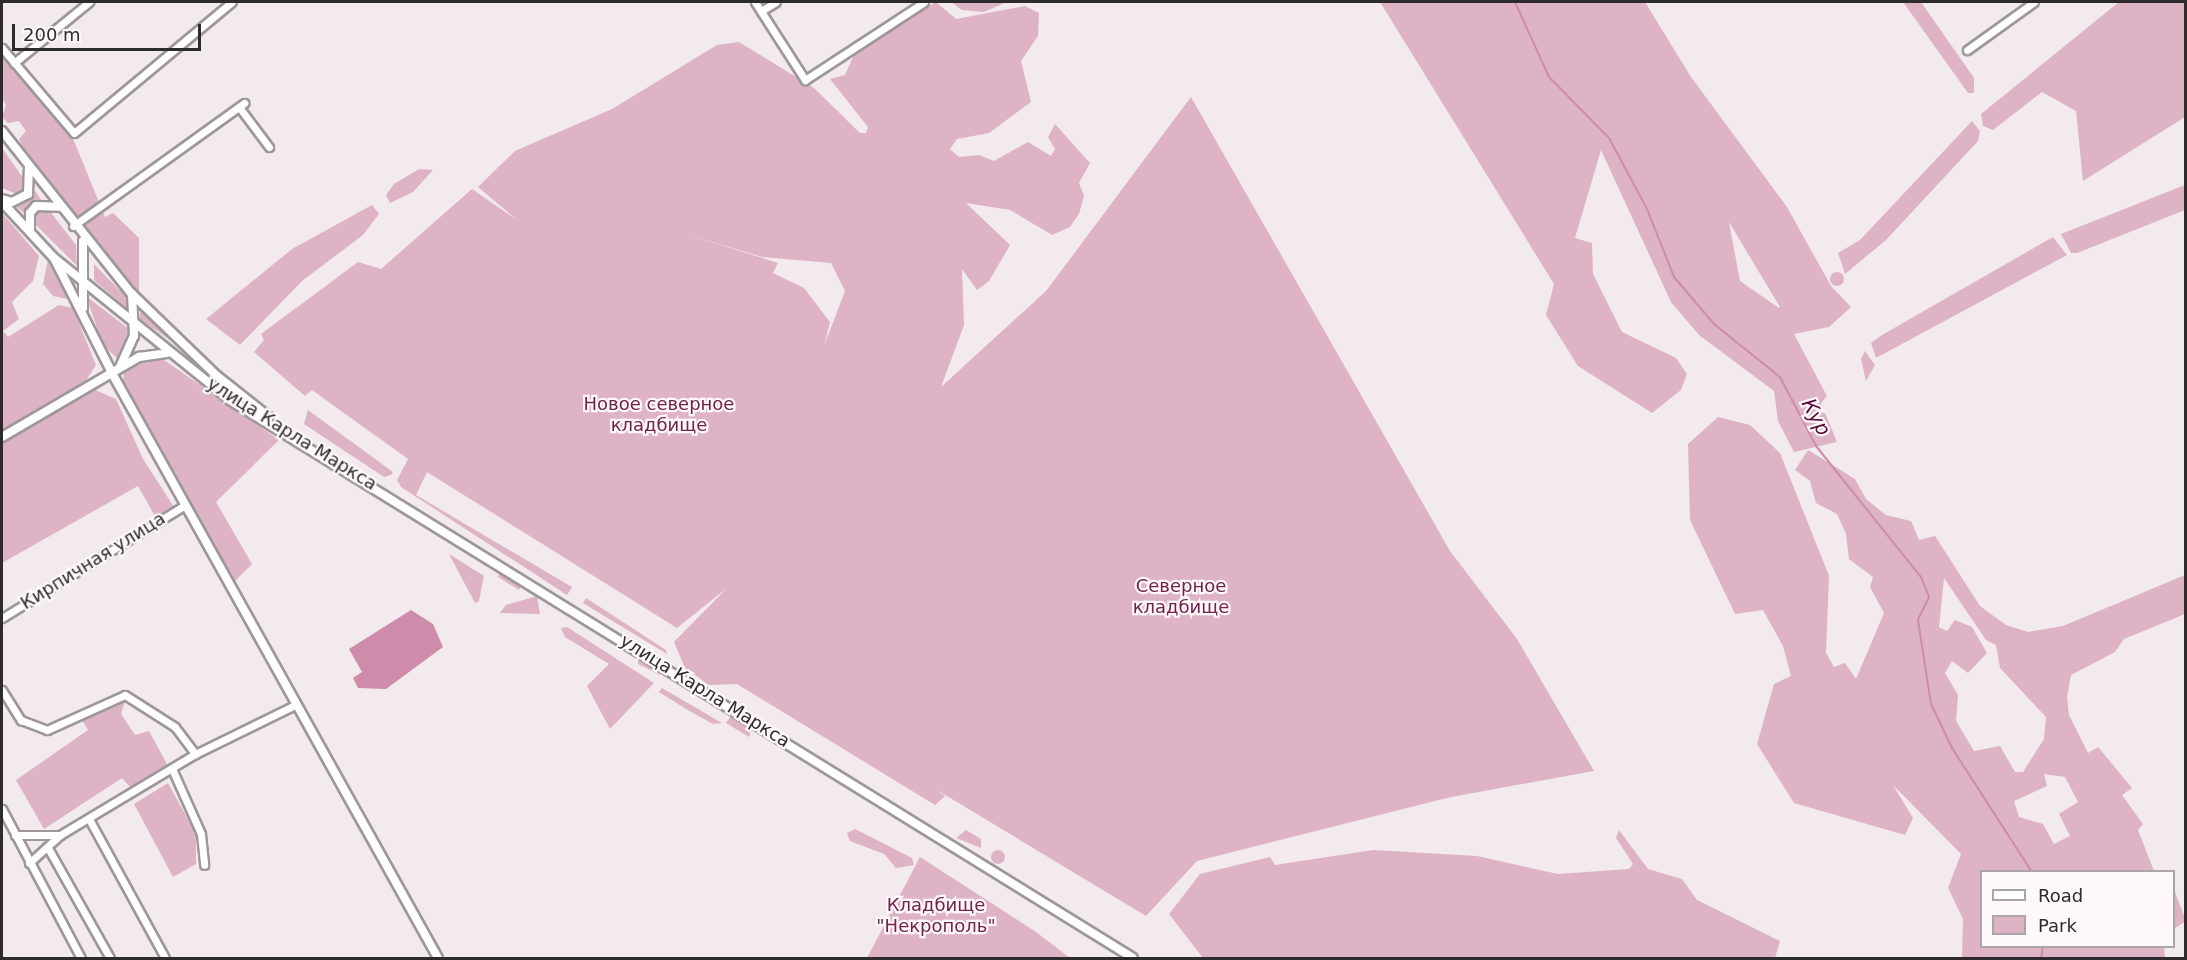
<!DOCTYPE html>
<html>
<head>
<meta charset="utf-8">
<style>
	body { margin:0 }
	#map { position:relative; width:2187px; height:960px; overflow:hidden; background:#f2eaed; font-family:"DejaVu Sans",sans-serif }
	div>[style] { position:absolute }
	.green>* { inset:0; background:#deb3c5; transform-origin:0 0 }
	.round { border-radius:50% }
	.water>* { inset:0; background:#cf8baa }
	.stream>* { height:2px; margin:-1px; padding:0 1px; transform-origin:1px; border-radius:1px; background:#cf8baa }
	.roads { filter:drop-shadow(2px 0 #9e979a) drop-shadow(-2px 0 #9e979a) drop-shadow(0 2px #9e979a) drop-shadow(0 -2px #9e979a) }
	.minor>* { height:7px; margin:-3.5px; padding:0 3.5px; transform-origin:3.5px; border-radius:3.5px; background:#fff }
	.major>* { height:8px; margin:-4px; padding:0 4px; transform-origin:4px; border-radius:4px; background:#fff }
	span { translate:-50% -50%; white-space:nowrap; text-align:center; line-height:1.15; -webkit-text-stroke:4.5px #fef8fa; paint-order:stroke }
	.park-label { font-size:18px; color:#71224c }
	.street-label { font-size:18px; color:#2d2b2c }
	.water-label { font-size:20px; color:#5a0939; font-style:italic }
	.frame { position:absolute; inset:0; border:3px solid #2d2b2c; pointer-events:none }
	.legend { position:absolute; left:1980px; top:870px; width:195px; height:78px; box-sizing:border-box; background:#fef8fa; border:2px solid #aaa6a8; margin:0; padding:8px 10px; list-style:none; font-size:18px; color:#2d2b2c }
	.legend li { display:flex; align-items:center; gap:12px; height:30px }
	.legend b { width:30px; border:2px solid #aaa6a8 }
	.scale { position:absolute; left:12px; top:24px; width:189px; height:27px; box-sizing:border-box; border:3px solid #2d2b2c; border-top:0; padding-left:8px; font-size:18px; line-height:21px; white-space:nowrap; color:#2d2b2c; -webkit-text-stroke:4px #fef8fa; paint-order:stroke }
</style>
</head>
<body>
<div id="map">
	<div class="green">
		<i style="clip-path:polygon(evenodd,936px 2px,956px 19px,1025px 6px,1039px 13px,1038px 36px,1021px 61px,1031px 102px,989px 133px,957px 139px,950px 149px,959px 157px,979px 155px,994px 161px,1028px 142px,1051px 156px,1055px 149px,1048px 137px,1055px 124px,1090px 163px,1079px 183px,1084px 196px,1079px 214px,1070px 227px,1052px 235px,1010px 210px,966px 203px,1010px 245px,989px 281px,977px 290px,962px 269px,964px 325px,941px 387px,1046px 291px,1191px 97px,1450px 551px,1517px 639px,1594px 771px,1451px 797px,1197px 861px,1146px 916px,937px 790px,945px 796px,935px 805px,737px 684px,709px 685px,685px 668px,674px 642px,727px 588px,677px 628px,427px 472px,416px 495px,572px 587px,567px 595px,401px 487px,397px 480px,408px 459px,312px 390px,305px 396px,254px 352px,264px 340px,261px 334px,358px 262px,381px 269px,472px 189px,517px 220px,478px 187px,515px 151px,612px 109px,717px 45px,739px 42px,814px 88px,860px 133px,866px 133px,868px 127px,830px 79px,845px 75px,857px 48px,936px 2px,686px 234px,762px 257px,831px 263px,845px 291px,824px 346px,830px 322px,804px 288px,773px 273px,778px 263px,686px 234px)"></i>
		<i style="clip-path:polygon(951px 2px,1007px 2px,984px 12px,962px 10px)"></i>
		<i style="clip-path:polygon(evenodd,1380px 2px,1645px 2px,1691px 77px,1787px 207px,1831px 286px,1851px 307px,1829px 327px,1794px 334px,1827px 396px,1821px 403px,1837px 442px,1794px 452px,1778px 421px,1774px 391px,1699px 335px,1671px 302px,1601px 150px,1575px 238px,1592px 243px,1593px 274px,1622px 332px,1676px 358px,1687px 374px,1681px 390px,1652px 413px,1578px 366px,1546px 315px,1554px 284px,1380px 2px,1729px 222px,1780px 307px,1779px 308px,1740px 281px,1729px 222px)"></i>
		<i style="clip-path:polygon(1903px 2px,1921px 2px,1974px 78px,1974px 93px,1968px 93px)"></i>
		<i style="clip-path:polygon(2119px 2px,2185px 2px,2185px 117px,2083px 181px,2076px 111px,2042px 92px,1993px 130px,1983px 126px,1981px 114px)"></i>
		<i style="clip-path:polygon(2px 50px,72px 136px,105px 217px,113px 213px,139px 238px,139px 293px,25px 152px,19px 139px,26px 131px,19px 121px,8px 123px,2px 117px,6px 105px,2px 98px)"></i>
		<i style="clip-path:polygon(1972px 121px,1980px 131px,1978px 141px,1886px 240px,1845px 274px,1838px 253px,1860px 240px)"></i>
		<i style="clip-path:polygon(2px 148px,26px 182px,19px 195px,2px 188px)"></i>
		<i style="clip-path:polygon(419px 169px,433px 170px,413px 192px,390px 203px,386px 195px,394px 184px)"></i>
		<i style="clip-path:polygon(2185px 185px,2185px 210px,2077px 253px,2071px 253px,2061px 234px)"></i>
		<i style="clip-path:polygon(35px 191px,42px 201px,30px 206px,26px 215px,16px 206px)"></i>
		<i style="clip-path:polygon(372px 205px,379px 214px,363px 235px,302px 281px,240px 345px,206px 319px,292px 249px)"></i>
		<i style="clip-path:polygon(38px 210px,49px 210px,76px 245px,77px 266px,32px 221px)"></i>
		<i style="clip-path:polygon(2px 213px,39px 256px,33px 281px,12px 302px,19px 319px,3px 331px,8px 337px,59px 305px,73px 308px,96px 365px,85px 382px,2px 430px)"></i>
		<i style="clip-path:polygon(2053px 237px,2067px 255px,1876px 358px,1871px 343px,1882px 335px)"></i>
		<i style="clip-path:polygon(48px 260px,58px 274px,68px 299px,53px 296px,43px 284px)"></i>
		<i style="clip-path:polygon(94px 264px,127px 298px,130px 311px,94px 280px)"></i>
		<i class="round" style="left:1830px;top:272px;width:14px;height:14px"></i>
		<i style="clip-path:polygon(86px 296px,129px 329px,118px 359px,103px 345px)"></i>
		<i style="clip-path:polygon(140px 311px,177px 345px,140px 319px)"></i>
		<i style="clip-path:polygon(1865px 351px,1875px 365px,1866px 381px,1861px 359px)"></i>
		<i style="clip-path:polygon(157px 355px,279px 440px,216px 502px,252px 564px,234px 582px,123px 385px,124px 371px)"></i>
		<i style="clip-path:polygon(93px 389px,116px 399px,143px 459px,174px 507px,156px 518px,138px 486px,2px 563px,2px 440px)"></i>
		<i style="clip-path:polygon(308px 410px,393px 472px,391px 475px,384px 477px,304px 424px)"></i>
		<i style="clip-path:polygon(evenodd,1718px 417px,1750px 425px,1780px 453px,1829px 576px,1826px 653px,1834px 667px,1845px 663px,1856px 679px,1884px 613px,1870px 587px,1873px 577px,1849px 559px,1846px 534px,1837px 514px,1816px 503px,1810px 481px,1795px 470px,1808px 450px,1855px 479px,1866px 499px,1886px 515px,1911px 521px,1919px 540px,1935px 536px,1980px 606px,2006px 625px,2028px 632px,2063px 626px,2185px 575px,2185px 614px,2124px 639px,2115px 652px,2071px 675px,2067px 697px,2069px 715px,2088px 753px,2098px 747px,2132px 788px,2122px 795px,2143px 824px,2138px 830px,2154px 871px,1982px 872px,1982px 946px,2164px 947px,2165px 958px,1962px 958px,1963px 919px,1948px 888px,1961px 854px,1893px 785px,1913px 818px,1905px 835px,1794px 803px,1757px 744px,1774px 684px,1791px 676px,1783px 646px,1763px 610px,1735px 614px,1690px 520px,1688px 444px,1718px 417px,1944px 578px,1986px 640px,1996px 645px,2000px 668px,2046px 717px,2044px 739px,2023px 772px,2015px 772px,2000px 746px,1974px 751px,1956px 721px,1958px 695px,1945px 673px,1952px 661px,1968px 673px,1987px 653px,1972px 627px,1955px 620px,1947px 631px,1939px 627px,1944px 578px,1718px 417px,2044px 774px,2065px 777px,2078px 802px,2059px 814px,2070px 836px,2054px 844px,2043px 824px,2019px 817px,2014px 801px,2047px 786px,2044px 774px)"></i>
		<i style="clip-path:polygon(449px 554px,484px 576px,479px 601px,475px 603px)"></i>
		<i style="left:502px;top:570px;width:25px;height:8px;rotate:32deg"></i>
		<i style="clip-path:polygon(537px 596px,540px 614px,500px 613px,506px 605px)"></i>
		<i style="clip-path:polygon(586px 598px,666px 650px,667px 654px,583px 603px)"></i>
		<i style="clip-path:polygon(567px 627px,654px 683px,610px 729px,587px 686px,609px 664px,565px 637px,561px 628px)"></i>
		<i style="clip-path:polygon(638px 658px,660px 671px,660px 675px,638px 664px)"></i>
		<i style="clip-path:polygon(662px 688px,722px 723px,713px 724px,686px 709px,659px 692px)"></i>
		<i style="clip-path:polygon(119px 698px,125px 701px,121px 714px,135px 735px,149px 731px,168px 766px,132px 789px,122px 778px,44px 829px,16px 780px,88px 730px,82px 720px)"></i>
		<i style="clip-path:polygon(733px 713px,753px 727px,749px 737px,726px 723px)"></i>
		<i style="clip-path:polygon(168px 783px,196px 834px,196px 864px,173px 877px,134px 804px)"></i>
		<i style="clip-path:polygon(855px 829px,912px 858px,914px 865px,896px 868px,884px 854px,850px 841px,847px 833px)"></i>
		<i style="clip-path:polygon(966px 830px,981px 839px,981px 848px,956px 838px)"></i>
		<i style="clip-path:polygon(1619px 830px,1648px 869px,1682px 879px,1697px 900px,1780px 941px,1775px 958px,1203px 958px,1169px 914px,1200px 874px,1270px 857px,1275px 865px,1373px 850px,1477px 856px,1558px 874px,1629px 869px,1633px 864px,1616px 838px)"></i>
		<i class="round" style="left:991px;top:850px;width:14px;height:14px"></i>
		<i style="clip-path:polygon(920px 857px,1036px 932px,1070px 958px,867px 958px)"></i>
		<i style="clip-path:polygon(2175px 892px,2186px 921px,2174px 929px,2174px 892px)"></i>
	</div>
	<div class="water">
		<i style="clip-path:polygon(411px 610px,433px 624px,443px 647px,386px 689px,358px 688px,353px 678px,362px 672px,349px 649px)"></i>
	</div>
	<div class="stream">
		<i style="left:1515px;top:2px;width:82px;rotate:65.6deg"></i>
		<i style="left:1549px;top:77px;width:86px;rotate:45.5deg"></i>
		<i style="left:1609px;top:138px;width:81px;rotate:61.8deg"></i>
		<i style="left:1647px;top:209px;width:73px;rotate:68.3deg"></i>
		<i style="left:1674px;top:277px;width:62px;rotate:49.6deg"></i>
		<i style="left:1714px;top:324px;width:85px;rotate:38.8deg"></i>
		<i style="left:1780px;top:377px;width:78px;rotate:62.4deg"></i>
		<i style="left:1816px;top:446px;width:168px;rotate:51.3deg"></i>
		<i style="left:1921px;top:577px;width:22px;rotate:68deg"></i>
		<i style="left:1929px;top:597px;width:25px;rotate:116deg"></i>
		<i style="left:1918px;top:620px;width:85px;rotate:81.2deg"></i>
		<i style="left:1931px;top:704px;width:49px;rotate:64.5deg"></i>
		<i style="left:1952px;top:748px;width:148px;rotate:57.2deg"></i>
		<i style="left:2041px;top:958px;width:12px;rotate:-81deg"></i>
	</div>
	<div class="roads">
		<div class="minor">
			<i style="left:755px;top:2px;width:93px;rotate:57.3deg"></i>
			<i style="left:805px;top:80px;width:142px;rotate:-33.2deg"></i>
			<i style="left:761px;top:11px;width:17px;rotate:-31deg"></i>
			<i style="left:2px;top:48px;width:111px;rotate:49.7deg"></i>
			<i style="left:74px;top:133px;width:205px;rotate:-39.7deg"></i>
			<i style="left:1967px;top:50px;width:82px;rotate:-35.6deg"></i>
			<i style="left:14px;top:63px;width:97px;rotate:-39.1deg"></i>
			<i style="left:239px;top:107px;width:50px;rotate:53.1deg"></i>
			<i style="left:73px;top:226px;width:211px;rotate:-35.7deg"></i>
			<i style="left:2px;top:618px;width:215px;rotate:-31.7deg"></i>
			<i style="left:2px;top:690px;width:36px;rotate:58deg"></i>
			<i style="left:21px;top:720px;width:28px;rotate:21deg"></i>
			<i style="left:47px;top:730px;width:85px;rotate:-24.2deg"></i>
			<i style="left:125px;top:695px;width:59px;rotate:32.6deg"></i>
			<i style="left:175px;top:727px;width:34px;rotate:53deg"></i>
			<i style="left:173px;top:771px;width:69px;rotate:66deg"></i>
			<i style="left:201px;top:834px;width:31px;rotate:84deg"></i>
			<i style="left:2px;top:809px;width:169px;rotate:62.1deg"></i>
			<i style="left:89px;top:819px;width:158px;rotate:61.3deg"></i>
			<i style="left:15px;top:835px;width:45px"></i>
			<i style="left:48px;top:848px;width:126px;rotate:60.6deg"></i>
			<i style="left:29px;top:863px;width:42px;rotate:-42.1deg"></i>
			<i style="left:60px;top:835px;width:157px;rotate:-31deg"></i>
			<i style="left:195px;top:754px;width:111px;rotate:-26.1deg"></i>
		</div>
		<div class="major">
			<i style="left:2px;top:131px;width:207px;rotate:51.5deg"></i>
			<i style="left:131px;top:293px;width:120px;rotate:44deg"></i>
			<i style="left:217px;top:376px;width:66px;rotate:38.3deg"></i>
			<i style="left:2px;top:199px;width:10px;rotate:17deg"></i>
			<i style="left:12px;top:202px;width:18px;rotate:-27deg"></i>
			<i style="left:28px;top:194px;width:26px;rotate:-88deg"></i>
			<i style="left:2px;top:202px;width:75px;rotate:47.2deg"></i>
			<i style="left:53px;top:257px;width:228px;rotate:38.9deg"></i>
			<i style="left:230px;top:400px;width:1061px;rotate:31.71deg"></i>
			<i style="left:30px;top:231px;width:18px;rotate:-90deg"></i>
			<i style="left:30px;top:213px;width:9px;rotate:-49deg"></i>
			<i style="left:36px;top:206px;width:23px;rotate:2deg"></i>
			<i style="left:83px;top:241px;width:67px;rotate:90deg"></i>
			<i style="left:55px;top:260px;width:129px;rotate:63.2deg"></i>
			<i style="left:113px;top:375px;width:667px;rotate:60.86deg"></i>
			<i style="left:120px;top:367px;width:34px;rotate:-66deg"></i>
			<i style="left:134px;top:336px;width:42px;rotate:-92.7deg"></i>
			<i style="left:2px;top:437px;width:159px;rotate:-30.3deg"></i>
			<i style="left:139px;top:357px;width:28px;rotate:-8deg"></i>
		</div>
	</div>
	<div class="park-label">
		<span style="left:659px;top:415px">Новое северное<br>кладбище</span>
		<span style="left:1181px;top:597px">Северное<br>кладбище</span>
		<span style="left:936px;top:916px">Кладбище<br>"Некрополь"</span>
	</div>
	<div class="street-label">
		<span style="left:292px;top:434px;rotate:32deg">улица Карла Маркса</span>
		<span style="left:93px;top:561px;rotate:-32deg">Кирпичная улица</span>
		<span style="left:705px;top:691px;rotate:32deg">улица Карла Маркса</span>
	</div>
	<div class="water-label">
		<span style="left:1816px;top:417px;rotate:62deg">Кур</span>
	</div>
	<div class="frame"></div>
	<ul class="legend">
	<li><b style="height:8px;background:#fff"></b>Road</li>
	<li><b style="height:16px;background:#deb3c5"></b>Park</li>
	</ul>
	<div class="scale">200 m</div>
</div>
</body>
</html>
